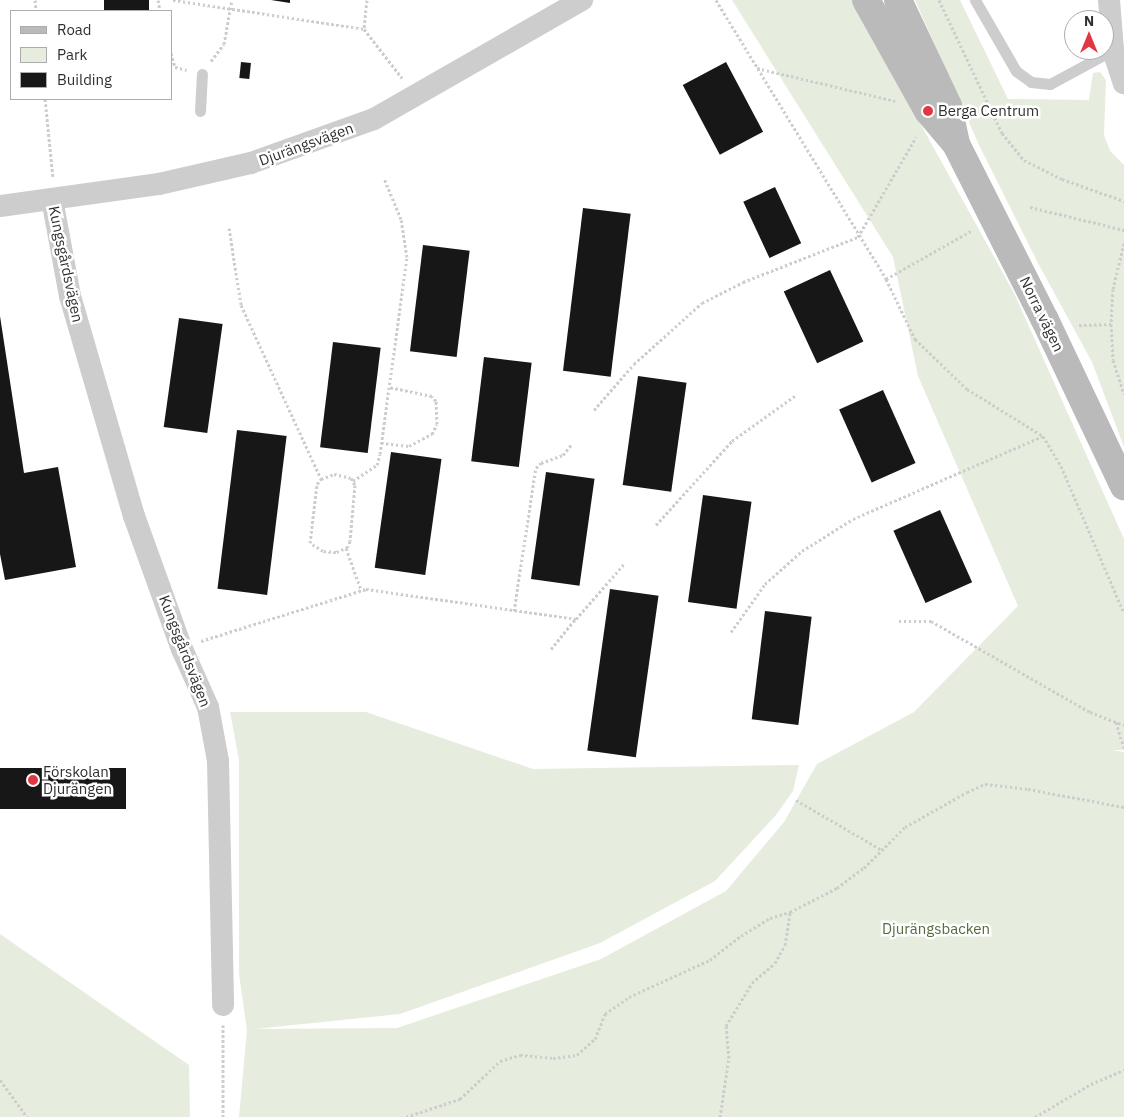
<!DOCTYPE html>
<html>
<head>
<meta charset="utf-8">
<style>
	body { margin:0 }
	#map { position:relative; width:1124px; height:1117px; overflow:hidden; background:#fff; font-family:"IBM Plex Sans",sans-serif }
	div>[style] { position:absolute }
	.green>* { inset:0; background:#e6ecde }
	.building>* { inset:0; background:#171717; transform-origin:0 0 }
	.path>* { height:3px; margin-top:-1.5px; transform-origin:0; background:repeating-linear-gradient(90deg,#cdcdcd 0 2.5px,transparent 0 5px) }
	.lane>* { height:11px; margin:-5.5px; padding:0 5.5px; transform-origin:5.5px; border-radius:5.5px; background:#cdcdcd }
	.street>* { height:22px; margin:-11px; padding:0 11px; transform-origin:11px; border-radius:11px; background:#cdcdcd }
	.secondary>* { height:28px; margin:-14px; padding:0 14px; transform-origin:14px; border-radius:14px; background:#bababa }
	.dots>* { width:14px; height:14px; translate:-50% -50%; box-sizing:border-box; border:2px solid #fff; border-radius:50% }
	span { translate:-50% -50%; white-space:nowrap; text-align:center; line-height:1.15; -webkit-text-stroke:5px #fff; paint-order:stroke }
	.poi-label { font-size:15px; color:#303030 }
	.left { translate:0 -50%; text-align:left }
	.street-label { font-size:15px; color:#303030 }
	.park-label { font-size:15px; color:#536b3e }
	.legend { position:absolute; left:10px; top:10px; width:162px; height:90px; box-sizing:border-box; background:#fff; border:1px solid #acacac; margin:0; padding:6px 9px; list-style:none; font-size:15px; color:#303030 }
	.legend li { display:flex; align-items:center; gap:10px; height:25px }
	.legend b { width:25px; border:1px solid #acacac }
	.north { position:absolute; left:1064px; top:10px; width:50px; height:50px; box-sizing:border-box; background:#fff; border:1px solid #acacac; border-radius:50%; rotate:0deg; font-size:14px; font-weight:700; line-height:20px; text-align:center; color:#303030 }
	.north::after { content:''; display:block; margin:auto; width:18px; height:22px; background:#e13743; clip-path:polygon(50% 0,100% 100%,50% 72%,0 100%) }
</style>
</head>
<body>
<div id="map">
	<div class="green">
		<i style="clip-path:polygon(732px 0,852px 0,1014px 293px,1124px 539px,1124px 750px,1112px 750px,1124px 752px,1124px 1117px,239px 1117px,247px 1030px,239px 974px,239px 760px,230px 712px,366px 712px,533px 769px,799px 765px,793px 791px,776px 815px,715px 881px,600px 943px,400px 1014px,255px 1029px,397px 1028px,601px 959px,726px 891px,784px 822px,817px 764px,914px 712px,1018px 606px,918px 376px,893px 257px)"></i>
		<i style="clip-path:polygon(915px 0,960px 0,1008px 99px,1089px 100px,1093px 73px,1100px 72px,1106px 80px,1104px 135px,1110px 151px,1124px 165px,1124px 447px,1092px 362px,1039px 265px,979px 145px)"></i>
		<i style="clip-path:polygon(0 934px,189px 1065px,190px 1117px,0 1117px)"></i>
	</div>
	<div class="building">
		<i style="left:104px;top:0;width:45px;height:11px"></i>
		<i style="clip-path:polygon(271px 0,290px 0,290px 3px)"></i>
		<i style="left:241px;top:62px;width:10px;height:16px;rotate:6deg"></i>
		<i style="left:726px;top:62px;width:79px;height:49px;rotate:62deg"></i>
		<i style="left:775px;top:187px;width:62px;height:35px;rotate:65deg"></i>
		<i style="left:583px;top:208px;width:48px;height:164px;rotate:7deg"></i>
		<i style="left:423px;top:245px;width:47px;height:107px;rotate:7deg"></i>
		<i style="left:830px;top:270px;width:79px;height:51px;rotate:65deg"></i>
		<i style="clip-path:polygon(0 316px,24px 473px,58px 467px,76px 567px,5px 580px,0 554px)"></i>
		<i style="left:179px;top:318px;width:44px;height:110px;rotate:8deg"></i>
		<i style="left:333px;top:342px;width:48px;height:106px;rotate:7deg"></i>
		<i style="left:484px;top:357px;width:48px;height:105px;rotate:7deg"></i>
		<i style="left:638px;top:376px;width:49px;height:110px;rotate:8deg"></i>
		<i style="left:883px;top:390px;width:80px;height:48px;rotate:66deg"></i>
		<i style="left:237px;top:430px;width:50px;height:160px;rotate:7deg"></i>
		<i style="left:391px;top:452px;width:51px;height:117px;rotate:8deg"></i>
		<i style="left:546px;top:472px;width:49px;height:108px;rotate:8deg"></i>
		<i style="left:703px;top:495px;width:49px;height:108px;rotate:8deg"></i>
		<i style="left:940px;top:510px;width:79px;height:51px;rotate:66deg"></i>
		<i style="left:610px;top:589px;width:49px;height:163px;rotate:8deg"></i>
		<i style="left:765px;top:611px;width:47px;height:109px;rotate:7deg"></i>
		<i style="left:0;top:768px;width:126px;height:41px"></i>
	</div>
	<div class="path">
		<i style="left:35px;top:0;width:11px;rotate:85deg"></i>
		<i style="left:158px;top:0;width:11px;rotate:80deg"></i>
		<i style="left:173px;top:0;width:193px;rotate:8.6deg"></i>
		<i style="left:367px;top:0;width:29px;rotate:96deg"></i>
		<i style="left:364px;top:29px;width:62px;rotate:52.2deg"></i>
		<i style="left:716px;top:0;width:327px;rotate:58.6deg"></i>
		<i style="left:886px;top:279px;width:67px;rotate:64.2deg"></i>
		<i style="left:915px;top:339px;width:72px;rotate:43.9deg"></i>
		<i style="left:967px;top:389px;width:89px;rotate:31.7deg"></i>
		<i style="left:1043px;top:436px;width:35px;rotate:59deg"></i>
		<i style="left:1061px;top:466px;width:160px;rotate:66.8deg"></i>
		<i style="left:939px;top:0;width:147px;rotate:64.7deg"></i>
		<i style="left:1002px;top:133px;width:35px;rotate:51deg"></i>
		<i style="left:1024px;top:160px;width:42px;rotate:26.6deg"></i>
		<i style="left:1062px;top:179px;width:66px;rotate:19.5deg"></i>
		<i style="left:171px;top:53px;width:15px;rotate:74deg"></i>
		<i style="left:175px;top:67px;width:12px;rotate:14deg"></i>
		<i style="left:211px;top:61px;width:21px;rotate:-53deg"></i>
		<i style="left:224px;top:44px;width:45px;rotate:-79.7deg"></i>
		<i style="left:757px;top:68px;width:142px;rotate:13.4deg"></i>
		<i style="left:45px;top:99px;width:79px;rotate:84.2deg"></i>
		<i style="left:1030px;top:207px;width:97px;rotate:13.7deg"></i>
		<i style="left:229px;top:228px;width:78px;rotate:81.1deg"></i>
		<i style="left:241px;top:305px;width:192px;rotate:65.3deg"></i>
		<i style="left:321px;top:479px;width:14px;rotate:-21deg"></i>
		<i style="left:334px;top:474px;width:17px;rotate:13deg"></i>
		<i style="left:351px;top:478px;width:8px;rotate:60deg"></i>
		<i style="left:355px;top:485px;width:56px;rotate:95.1deg"></i>
		<i style="left:350px;top:541px;width:6px;rotate:108deg"></i>
		<i style="left:348px;top:547px;width:13px;rotate:157deg"></i>
		<i style="left:336px;top:552px;width:13px;rotate:-176deg"></i>
		<i style="left:323px;top:551px;width:15px;rotate:-148deg"></i>
		<i style="left:310px;top:543px;width:59px;rotate:-83.2deg"></i>
		<i style="left:317px;top:484px;width:6px;rotate:-51deg"></i>
		<i style="left:1124px;top:243px;width:47px;rotate:103.4deg"></i>
		<i style="left:1113px;top:289px;width:35px;rotate:93deg"></i>
		<i style="left:1111px;top:324px;width:36px;rotate:87deg"></i>
		<i style="left:1113px;top:360px;width:36px;rotate:72deg"></i>
		<i style="left:886px;top:279px;width:98px;rotate:-29.5deg"></i>
		<i style="left:1079px;top:325px;width:32px;rotate:-2deg"></i>
		<i style="left:594px;top:410px;width:61px;rotate:-49deg"></i>
		<i style="left:634px;top:364px;width:91px;rotate:-41.9deg"></i>
		<i style="left:702px;top:303px;width:46px;rotate:-27.1deg"></i>
		<i style="left:743px;top:282px;width:123px;rotate:-21.4deg"></i>
		<i style="left:858px;top:237px;width:116px;rotate:-59.9deg"></i>
		<i style="left:381px;top:443px;width:28px;rotate:6deg"></i>
		<i style="left:409px;top:446px;width:26px;rotate:-28deg"></i>
		<i style="left:432px;top:434px;width:11px;rotate:-63deg"></i>
		<i style="left:437px;top:424px;width:23px;rotate:-92deg"></i>
		<i style="left:436px;top:401px;width:6px;rotate:-129deg"></i>
		<i style="left:432px;top:396px;width:44px;rotate:-168.2deg"></i>
		<i style="left:353px;top:481px;width:29px;rotate:-34deg"></i>
		<i style="left:377px;top:465px;width:11px;rotate:-75deg"></i>
		<i style="left:380px;top:454px;width:199px;rotate:-82.2deg"></i>
		<i style="left:407px;top:257px;width:38px;rotate:-99deg"></i>
		<i style="left:401px;top:219px;width:44px;rotate:-112.5deg"></i>
		<i style="left:656px;top:525px;width:113px;rotate:-47.9deg"></i>
		<i style="left:732px;top:441px;width:79px;rotate:-35.7deg"></i>
		<i style="left:346px;top:548px;width:45px;rotate:70.3deg"></i>
		<i style="left:514px;top:611px;width:145px;rotate:-81.3deg"></i>
		<i style="left:536px;top:468px;width:7px;rotate:-45deg"></i>
		<i style="left:541px;top:463px;width:23px;rotate:-20deg"></i>
		<i style="left:563px;top:455px;width:13px;rotate:-51deg"></i>
		<i style="left:899px;top:621px;width:32px"></i>
		<i style="left:931px;top:621px;width:183px;rotate:29.8deg"></i>
		<i style="left:1090px;top:712px;width:36px;rotate:21deg"></i>
		<i style="left:731px;top:632px;width:59px;rotate:-54.7deg"></i>
		<i style="left:765px;top:584px;width:50px;rotate:-41.7deg"></i>
		<i style="left:802px;top:551px;width:60px;rotate:-32.1deg"></i>
		<i style="left:853px;top:519px;width:207px;rotate:-23.6deg"></i>
		<i style="left:201px;top:641px;width:173px;rotate:-17.5deg"></i>
		<i style="left:366px;top:589px;width:212px;rotate:8.1deg"></i>
		<i style="left:576px;top:619px;width:74px;rotate:-48.8deg"></i>
		<i style="left:551px;top:649px;width:38px;rotate:-51deg"></i>
		<i style="left:1116px;top:722px;width:27px;rotate:73deg"></i>
		<i style="left:796px;top:800px;width:99px;rotate:30.2deg"></i>
		<i style="left:223px;top:1025px;width:92px;rotate:90deg"></i>
		<i style="left:0;top:1080px;width:46px;rotate:53.9deg"></i>
		<i style="left:406px;top:1117px;width:57px;rotate:-18.4deg"></i>
		<i style="left:460px;top:1099px;width:55px;rotate:-43.5deg"></i>
		<i style="left:500px;top:1061px;width:21px;rotate:-17deg"></i>
		<i style="left:520px;top:1055px;width:33px;rotate:5deg"></i>
		<i style="left:553px;top:1058px;width:24px;rotate:-7deg"></i>
		<i style="left:577px;top:1055px;width:24px;rotate:-42deg"></i>
		<i style="left:595px;top:1039px;width:27px;rotate:-68deg"></i>
		<i style="left:605px;top:1014px;width:29px;rotate:-35deg"></i>
		<i style="left:629px;top:997px;width:89px;rotate:-24.6deg"></i>
		<i style="left:710px;top:960px;width:39px;rotate:-38deg"></i>
		<i style="left:741px;top:936px;width:34px;rotate:-32deg"></i>
		<i style="left:770px;top:918px;width:21px;rotate:-17deg"></i>
		<i style="left:790px;top:912px;width:53px;rotate:-27.1deg"></i>
		<i style="left:837px;top:888px;width:34px;rotate:-37deg"></i>
		<i style="left:864px;top:868px;width:58px;rotate:-45deg"></i>
		<i style="left:905px;top:827px;width:71px;rotate:-29.4deg"></i>
		<i style="left:967px;top:792px;width:20px;rotate:-24deg"></i>
		<i style="left:985px;top:784px;width:43px;rotate:6.6deg"></i>
		<i style="left:1028px;top:789px;width:98px;rotate:10.6deg"></i>
		<i style="left:720px;top:1117px;width:60px;rotate:-81.3deg"></i>
		<i style="left:729px;top:1058px;width:32px;rotate:-95deg"></i>
		<i style="left:726px;top:1026px;width:50px;rotate:-58.8deg"></i>
		<i style="left:752px;top:983px;width:30px;rotate:-41deg"></i>
		<i style="left:775px;top:963px;width:21px;rotate:-61deg"></i>
		<i style="left:785px;top:945px;width:33px;rotate:-81deg"></i>
		<i style="left:1035px;top:1117px;width:65px;rotate:-30.5deg"></i>
		<i style="left:1091px;top:1084px;width:36px;rotate:-23deg"></i>
	</div>
	<div class="lane">
		<i style="left:975px;top:0;width:82px;rotate:60deg"></i>
		<i style="left:1016px;top:71px;width:19px;rotate:36deg"></i>
		<i style="left:1031px;top:82px;width:19px;rotate:6deg"></i>
		<i style="left:1050px;top:84px;width:72px;rotate:-28.4deg"></i>
		<i style="left:200px;top:111px;width:37px;rotate:-87deg"></i>
	</div>
	<div class="street">
		<i style="left:1109px;top:0;width:50px;rotate:85.4deg"></i>
		<i style="left:1113px;top:50px;width:35px;rotate:72deg"></i>
		<i style="left:52px;top:199px;width:99px;rotate:79.5deg"></i>
		<i style="left:70px;top:296px;width:229px;rotate:73.8deg"></i>
		<i style="left:134px;top:516px;width:141px;rotate:70.2deg"></i>
		<i style="left:182px;top:649px;width:64px;rotate:65.9deg"></i>
		<i style="left:208px;top:707px;width:55px;rotate:79.5deg"></i>
		<i style="left:218px;top:761px;width:244px;rotate:88.8deg"></i>
		<i style="left:0;top:206px;width:161px;rotate:-7.9deg"></i>
		<i style="left:159px;top:184px;width:94px;rotate:-12.9deg"></i>
		<i style="left:251px;top:163px;width:131px;rotate:-19.7deg"></i>
		<i style="left:374px;top:119px;width:240px;rotate:-29.8deg"></i>
	</div>
	<div class="secondary">
		<i style="left:866px;top:0;width:127px;rotate:60.8deg"></i>
		<i style="left:928px;top:111px;width:43px;rotate:49.7deg"></i>
		<i style="left:956px;top:144px;width:197px;rotate:63.2deg"></i>
		<i style="left:1045px;top:320px;width:184px;rotate:64.6deg"></i>
		<i style="left:898px;top:0;width:117px;rotate:64.7deg"></i>
		<i style="left:948px;top:106px;width:35px;rotate:78deg"></i>
	</div>
	<div class="dots">
		<i style="left:928px;top:111px;background:#e13743"></i>
		<i style="left:33px;top:780px;background:#e13743"></i>
	</div>
	<div class="poi-label">
		<span class="left" style="left:938px;top:111px">Berga Centrum</span>
		<span class="left" style="left:43px;top:780px">Förskolan<br>Djurängen</span>
	</div>
	<div class="street-label">
		<span style="left:306px;top:144px;rotate:-20deg">Djurängsvägen</span>
		<span style="left:66px;top:264px;rotate:78deg">Kungsgårdsvägen</span>
		<span style="left:1042px;top:314px;rotate:64deg">Norra vägen</span>
		<span style="left:185px;top:651px;rotate:69deg">Kungsgårdsvägen</span>
	</div>
	<div class="park-label">
		<span style="left:936px;top:929px">Djurängsbacken</span>
	</div>
	<ul class="legend">
	<li><b style="height:6px;background:#bababa"></b>Road</li>
	<li><b style="height:14px;background:#e6ecde"></b>Park</li>
	<li><b style="height:14px;background:#171717"></b>Building</li>
	</ul>
	<div class="north">N</div>
</div>
</body>
</html>
